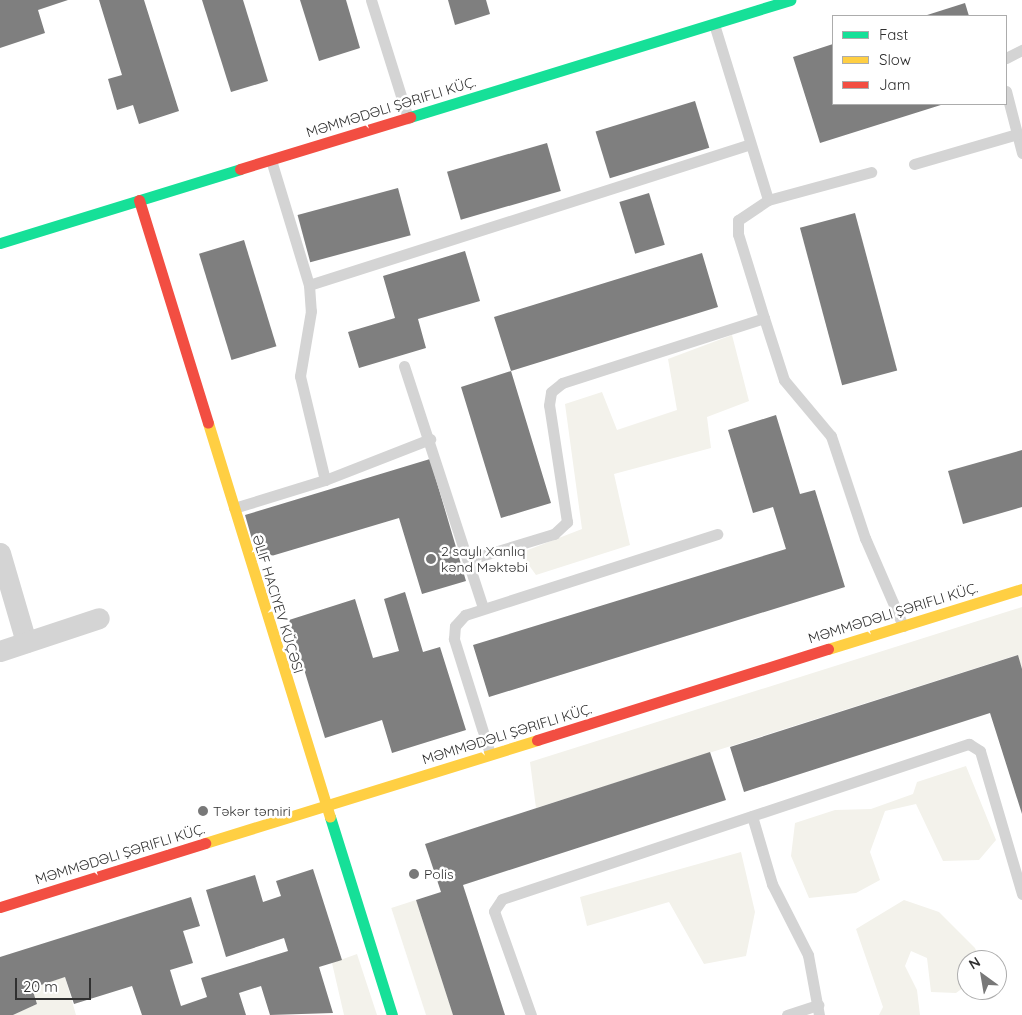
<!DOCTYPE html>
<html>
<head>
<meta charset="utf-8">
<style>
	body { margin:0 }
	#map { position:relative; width:1022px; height:1015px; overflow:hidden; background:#fff; font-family:Quicksand,sans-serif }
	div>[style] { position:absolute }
	.green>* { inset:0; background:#f3f2eb; transform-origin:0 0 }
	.building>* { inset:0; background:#7f7f7f; transform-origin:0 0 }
	.lane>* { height:11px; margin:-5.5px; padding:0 5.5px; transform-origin:5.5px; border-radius:5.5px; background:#d4d4d4 }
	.street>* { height:21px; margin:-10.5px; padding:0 10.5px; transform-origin:10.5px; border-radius:10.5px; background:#d4d4d4 }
	.fast>* { height:11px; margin:-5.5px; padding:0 5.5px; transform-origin:5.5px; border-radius:5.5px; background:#16e098 }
	.slow>* { height:11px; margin:-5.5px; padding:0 5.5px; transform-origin:5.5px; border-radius:5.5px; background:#ffcf43 }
	.jam>* { height:11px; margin:-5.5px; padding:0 5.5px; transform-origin:5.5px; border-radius:5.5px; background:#f24e42 }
	.dots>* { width:14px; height:14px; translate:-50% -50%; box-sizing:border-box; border:2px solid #fff; border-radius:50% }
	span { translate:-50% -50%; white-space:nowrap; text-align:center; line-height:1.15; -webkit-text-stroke:5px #fff; paint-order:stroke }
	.street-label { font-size:14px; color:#303030 }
	.poi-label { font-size:14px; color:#303030 }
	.left { translate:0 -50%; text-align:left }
	.legend { position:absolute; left:832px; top:15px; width:175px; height:90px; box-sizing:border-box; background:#fff; border:1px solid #acacac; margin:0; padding:6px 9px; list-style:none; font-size:15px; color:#303030 }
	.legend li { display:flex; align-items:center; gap:10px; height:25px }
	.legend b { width:25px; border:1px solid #acacac }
	.north { position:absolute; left:957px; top:950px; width:50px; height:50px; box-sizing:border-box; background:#fff; border:1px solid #acacac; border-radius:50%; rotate:328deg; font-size:14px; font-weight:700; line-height:20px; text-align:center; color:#303030 }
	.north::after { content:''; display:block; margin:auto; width:18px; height:22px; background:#787878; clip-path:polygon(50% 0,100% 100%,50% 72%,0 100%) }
	.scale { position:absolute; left:15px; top:978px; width:76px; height:22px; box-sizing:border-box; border:2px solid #303030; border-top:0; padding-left:6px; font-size:15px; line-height:18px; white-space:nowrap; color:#303030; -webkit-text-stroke:4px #fff; paint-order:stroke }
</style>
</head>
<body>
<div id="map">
	<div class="green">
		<i style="clip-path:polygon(732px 335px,749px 401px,707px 417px,711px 448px,614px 474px,630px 545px,536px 575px,520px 553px,582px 529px,565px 404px,602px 392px,617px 430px,677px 410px,668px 359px)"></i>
		<i style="clip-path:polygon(1022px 607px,1022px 669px,1017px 655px,536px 808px,530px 762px)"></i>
		<i style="clip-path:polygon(966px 766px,996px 840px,979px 860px,943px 861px,916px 804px,885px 811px,870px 852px,880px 880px,856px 893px,809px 898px,791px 856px,795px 823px,835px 810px,871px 809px,913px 794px,917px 782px)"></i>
		<i style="clip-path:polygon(741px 852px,755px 912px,746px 956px,704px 964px,669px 902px,587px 926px,580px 897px)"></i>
		<i style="left:416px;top:900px;width:121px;height:26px;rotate:72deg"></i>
		<i style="clip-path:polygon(904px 900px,939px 912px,975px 948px,980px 960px,967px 960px,967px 985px,956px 993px,931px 992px,927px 958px,911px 951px,905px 966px,917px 990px,920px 1015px,879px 1015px,883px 1007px,856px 929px)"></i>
		<i style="clip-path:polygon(357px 954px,377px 1015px,344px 1015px,332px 963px)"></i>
		<i style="clip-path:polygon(65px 977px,76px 1015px,13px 1015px,37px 1004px,32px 988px)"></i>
	</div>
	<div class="building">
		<i style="clip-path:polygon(0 0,68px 0,38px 10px,45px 33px,0 48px)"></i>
		<i style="clip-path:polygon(99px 0,144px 0,179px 111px,139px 124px,133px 105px,117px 110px,108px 79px,122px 75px)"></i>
		<i style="clip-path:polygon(202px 0,243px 0,268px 81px,231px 92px)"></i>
		<i style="clip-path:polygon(300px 0,346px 0,360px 48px,319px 61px)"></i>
		<i style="clip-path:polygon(448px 0,486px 0,490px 14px,455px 25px)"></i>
		<i style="clip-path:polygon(965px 3px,969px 16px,924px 16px)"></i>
		<i style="clip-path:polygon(833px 44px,833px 104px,944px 104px,820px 143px,793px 57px)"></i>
		<i style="left:695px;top:101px;width:49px;height:104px;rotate:73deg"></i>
		<i style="left:547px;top:143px;width:50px;height:104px;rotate:74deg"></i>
		<i style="left:398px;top:188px;width:49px;height:104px;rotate:75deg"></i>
		<i style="left:649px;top:193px;width:54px;height:31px;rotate:73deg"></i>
		<i style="left:855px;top:213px;width:163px;height:57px;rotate:75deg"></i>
		<i style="left:244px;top:240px;width:111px;height:47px;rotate:73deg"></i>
		<i style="clip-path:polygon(465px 251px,480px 301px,418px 319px,426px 348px,359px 368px,348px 332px,395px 318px,383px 276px)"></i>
		<i style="clip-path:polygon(702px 253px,718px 307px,511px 371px,551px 503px,501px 518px,461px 387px,511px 371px,494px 317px)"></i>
		<i style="clip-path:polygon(776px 415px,800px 494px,815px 490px,845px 587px,489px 697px,473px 645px,786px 549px,773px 507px,753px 513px,728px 430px)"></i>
		<i style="clip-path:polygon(1022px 450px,1022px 507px,963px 524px,948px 471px)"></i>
		<i style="clip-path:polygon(430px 459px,466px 581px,422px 594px,399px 518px,258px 560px,245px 515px)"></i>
		<i style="clip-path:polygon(405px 592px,423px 652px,440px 647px,466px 730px,392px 753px,382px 720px,325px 738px,289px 620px,355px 599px,373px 658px,399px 651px,384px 599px)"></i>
		<i style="clip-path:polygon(1018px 655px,1022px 669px,1022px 814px,990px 713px,744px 792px,730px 747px)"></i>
		<i style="clip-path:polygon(710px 752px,726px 800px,463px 885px,505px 1015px,453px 1015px,416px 900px,441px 892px,425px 844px)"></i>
		<i style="clip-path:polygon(313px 869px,342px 960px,319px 967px,333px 1013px,270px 1015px,261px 986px,239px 993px,246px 1015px,142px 1015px,132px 986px,74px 1004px,65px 977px,32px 988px,37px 1004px,13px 1015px,0 1015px,0 957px,191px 897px,200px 926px,183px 931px,193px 963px,170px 970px,181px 1006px,207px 997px,201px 978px,288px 951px,284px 938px,226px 957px,206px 890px,255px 875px,263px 902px,281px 896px,276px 881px)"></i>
	</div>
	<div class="lane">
		<i style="left:371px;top:0;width:124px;rotate:72.6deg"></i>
		<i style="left:714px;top:24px;width:184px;rotate:72.9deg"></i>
		<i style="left:768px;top:200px;width:36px;rotate:146deg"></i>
		<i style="left:738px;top:220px;width:14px;rotate:90deg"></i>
		<i style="left:738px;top:234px;width:88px;rotate:72.8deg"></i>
		<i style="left:764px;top:318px;width:65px;rotate:72.1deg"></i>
		<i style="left:784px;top:380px;width:73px;rotate:50deg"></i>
		<i style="left:831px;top:436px;width:108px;rotate:71.6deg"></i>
		<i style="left:865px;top:538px;width:96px;rotate:66.6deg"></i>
		<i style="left:1006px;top:58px;width:18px;rotate:-27deg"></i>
		<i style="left:1006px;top:91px;width:64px;rotate:75.5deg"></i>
		<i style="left:271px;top:160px;width:131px;rotate:73.1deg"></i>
		<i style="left:309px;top:285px;width:26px;rotate:86deg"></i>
		<i style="left:311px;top:311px;width:66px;rotate:99.6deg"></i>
		<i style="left:300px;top:376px;width:107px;rotate:76.5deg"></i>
		<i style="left:914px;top:164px;width:107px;rotate:-16.2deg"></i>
		<i style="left:768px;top:200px;width:107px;rotate:-15.2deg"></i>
		<i style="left:309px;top:285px;width:462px;rotate:-17.7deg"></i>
		<i style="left:404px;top:366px;width:255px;rotate:71.9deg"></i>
		<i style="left:234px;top:508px;width:95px;rotate:-17.1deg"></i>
		<i style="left:325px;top:480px;width:113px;rotate:-21.3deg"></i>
		<i style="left:471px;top:559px;width:87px;rotate:-16.8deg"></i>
		<i style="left:554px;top:534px;width:18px;rotate:-43deg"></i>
		<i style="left:567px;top:522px;width:118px;rotate:-98.7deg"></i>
		<i style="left:549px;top:405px;width:13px;rotate:-81deg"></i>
		<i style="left:551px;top:392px;width:14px;rotate:-39deg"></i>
		<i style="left:562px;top:383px;width:212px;rotate:-17.8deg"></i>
		<i style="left:490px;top:754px;width:121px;rotate:-107.4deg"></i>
		<i style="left:454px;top:639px;width:13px;rotate:-86deg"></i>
		<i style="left:455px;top:626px;width:15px;rotate:-48deg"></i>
		<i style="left:465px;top:615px;width:265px;rotate:-17.8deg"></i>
		<i style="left:752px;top:816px;width:71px;rotate:73.6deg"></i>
		<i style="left:772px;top:884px;width:80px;rotate:63.1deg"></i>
		<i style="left:808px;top:955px;width:61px;rotate:79.6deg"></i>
		<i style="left:531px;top:1015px;width:110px;rotate:-109.6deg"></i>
		<i style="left:494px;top:911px;width:14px;rotate:-56deg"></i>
		<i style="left:502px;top:899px;width:492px;rotate:-18.4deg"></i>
		<i style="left:969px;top:744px;width:13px;rotate:32deg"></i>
		<i style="left:980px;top:751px;width:149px;rotate:73.6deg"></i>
		<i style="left:787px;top:1015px;width:33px;rotate:-18deg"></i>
	</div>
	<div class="street">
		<i style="left:0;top:553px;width:93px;rotate:73.7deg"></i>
		<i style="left:0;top:651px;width:104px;rotate:-18.4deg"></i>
	</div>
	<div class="fast">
		<i style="left:410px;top:117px;width:398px;rotate:-17.1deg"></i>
		<i style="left:0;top:243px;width:251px;rotate:-17.1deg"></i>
		<i style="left:330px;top:817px;width:207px;rotate:72.6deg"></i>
	</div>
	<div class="slow">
		<i style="left:208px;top:423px;width:412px;rotate:72.8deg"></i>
		<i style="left:828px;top:649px;width:203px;rotate:-17.2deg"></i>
		<i style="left:205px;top:843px;width:348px;rotate:-17.2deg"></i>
	</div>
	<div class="jam">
		<i style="left:240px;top:169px;width:178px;rotate:-17deg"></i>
		<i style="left:139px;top:200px;width:233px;rotate:72.8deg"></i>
		<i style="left:537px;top:740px;width:305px;rotate:-17.4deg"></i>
		<i style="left:0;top:907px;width:215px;rotate:-17.3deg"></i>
	</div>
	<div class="dots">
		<i style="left:431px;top:559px;background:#787878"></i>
		<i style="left:203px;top:811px;background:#787878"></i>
		<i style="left:414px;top:874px;background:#787878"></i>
	</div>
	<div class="street-label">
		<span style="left:391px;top:107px;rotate:-17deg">MƏMMƏDƏLI ŞƏRIFLI KÜÇ.</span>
		<span style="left:278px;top:604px;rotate:73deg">ƏLIF HACIYEV KÜÇƏSI</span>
		<span style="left:893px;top:613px;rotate:-17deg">MƏMMƏDƏLI ŞƏRIFLI KÜÇ.</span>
		<span style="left:507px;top:734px;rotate:-17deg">MƏMMƏDƏLI ŞƏRIFLI KÜÇ.</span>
		<span style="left:120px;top:854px;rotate:-17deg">MƏMMƏDƏLI ŞƏRIFLI KÜÇ.</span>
	</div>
	<div class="poi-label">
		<span class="left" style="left:441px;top:559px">2 saylı Xanlıq<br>kənd Məktəbi</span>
		<span class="left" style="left:213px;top:811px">Təkər təmiri</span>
		<span class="left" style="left:424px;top:874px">Polis</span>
	</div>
	<ul class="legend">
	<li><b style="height:6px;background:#16e098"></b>Fast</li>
	<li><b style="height:6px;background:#ffcf43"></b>Slow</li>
	<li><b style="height:6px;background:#f24e42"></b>Jam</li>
	</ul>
	<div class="north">N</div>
	<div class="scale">20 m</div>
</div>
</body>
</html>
